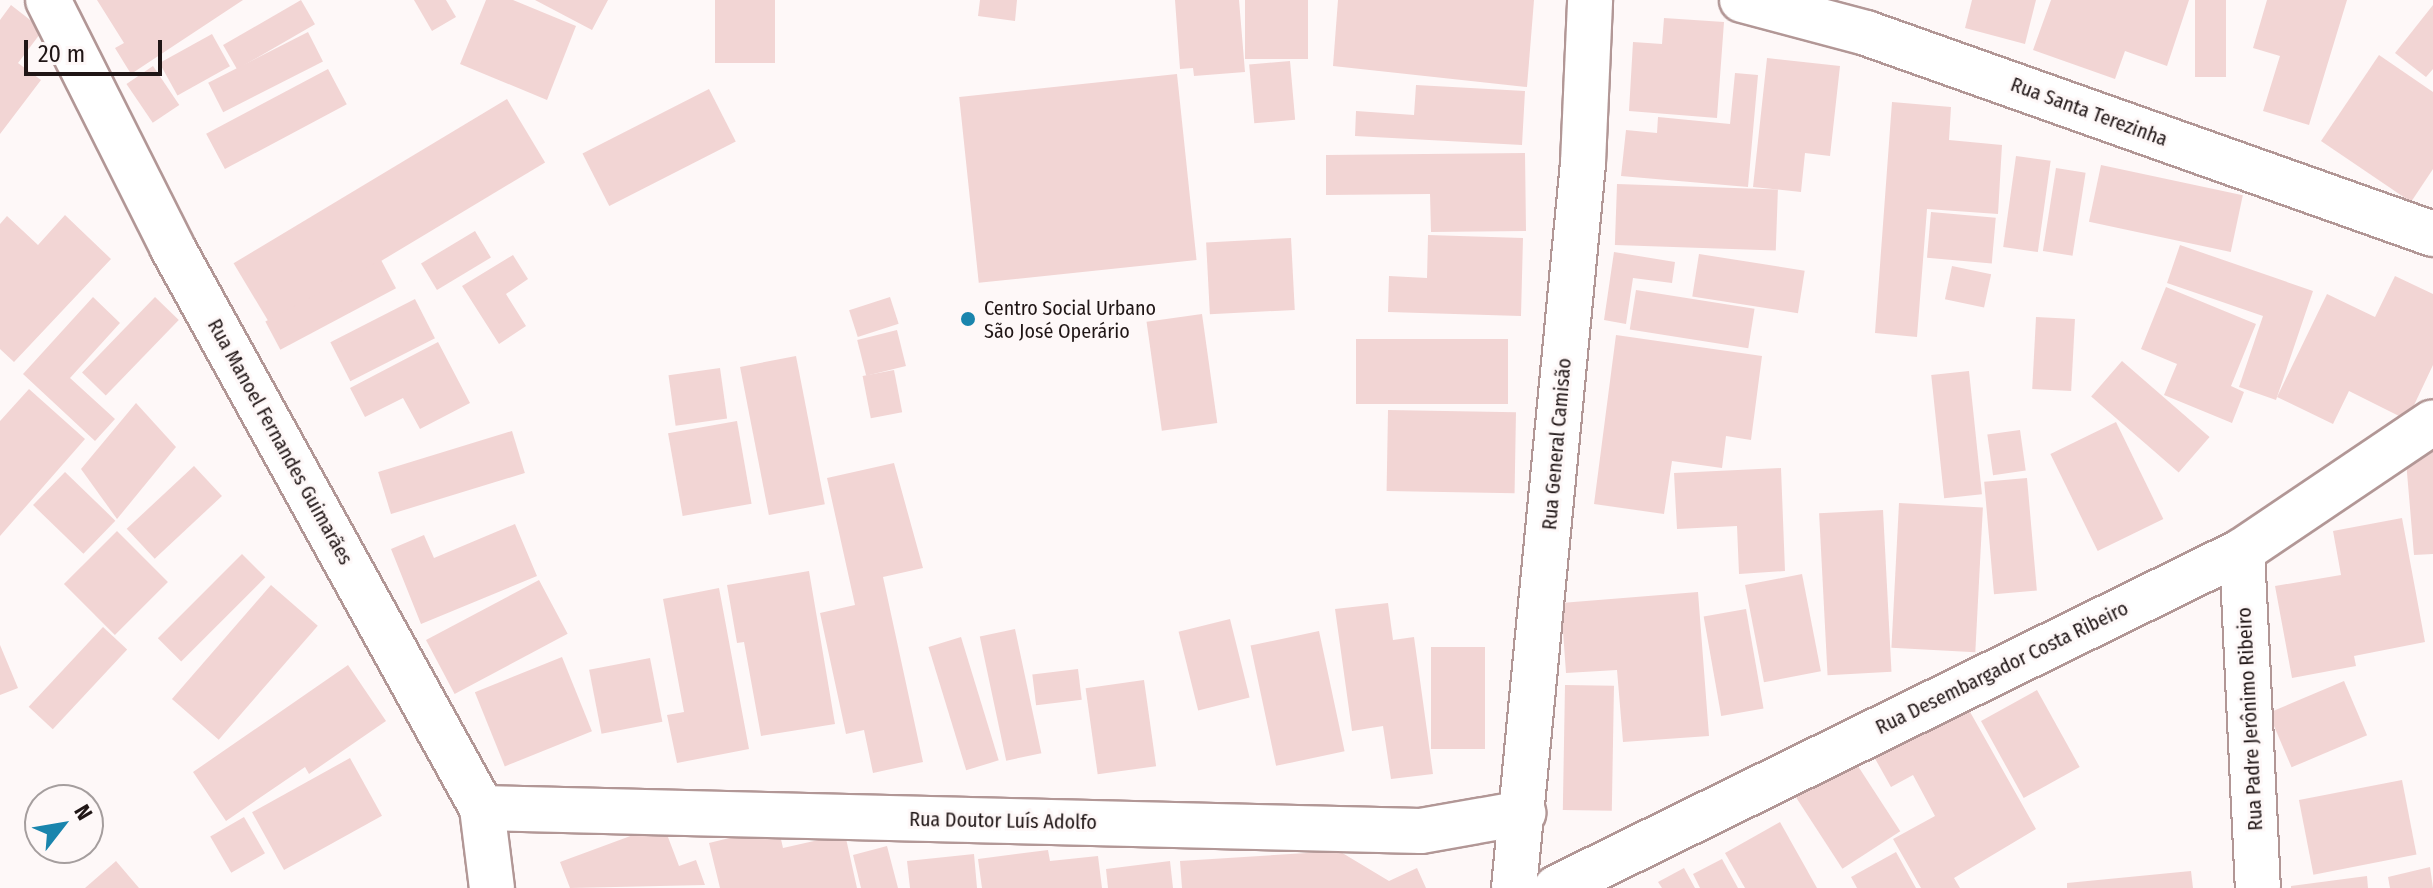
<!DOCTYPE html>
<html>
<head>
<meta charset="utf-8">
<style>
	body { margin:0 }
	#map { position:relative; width:2433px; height:888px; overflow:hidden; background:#fef8f8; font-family:"Fira Sans Condensed",sans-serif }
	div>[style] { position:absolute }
	.building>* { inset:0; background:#f2d5d4; transform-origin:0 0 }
	.roads { filter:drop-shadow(2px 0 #b29796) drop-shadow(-2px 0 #b29796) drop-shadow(0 2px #b29796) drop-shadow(0 -2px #b29796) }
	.minor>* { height:44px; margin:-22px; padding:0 22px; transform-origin:22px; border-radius:22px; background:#fff }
	.tertiary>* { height:44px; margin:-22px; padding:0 22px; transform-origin:22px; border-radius:22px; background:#fff }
	.dots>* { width:22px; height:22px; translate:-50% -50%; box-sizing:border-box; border:4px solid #fef8f8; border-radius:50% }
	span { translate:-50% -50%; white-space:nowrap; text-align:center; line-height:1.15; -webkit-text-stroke:6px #fef8f8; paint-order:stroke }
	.street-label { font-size:20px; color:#201616 }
	.poi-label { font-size:20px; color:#201616 }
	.left { translate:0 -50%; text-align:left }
	.north { position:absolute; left:24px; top:784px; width:80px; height:80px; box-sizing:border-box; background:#fef8f8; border:2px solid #a59e9e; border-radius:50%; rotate:59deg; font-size:22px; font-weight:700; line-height:32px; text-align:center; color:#201616 }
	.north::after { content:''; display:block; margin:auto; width:28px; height:36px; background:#1a85ad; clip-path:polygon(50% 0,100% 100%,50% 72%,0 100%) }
	.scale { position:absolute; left:24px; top:40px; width:138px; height:36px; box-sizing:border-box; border:4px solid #201616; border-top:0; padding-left:10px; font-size:24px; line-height:28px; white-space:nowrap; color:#201616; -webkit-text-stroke:6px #fef8f8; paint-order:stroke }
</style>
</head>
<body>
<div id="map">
	<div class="building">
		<i style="clip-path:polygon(97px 0,243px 0,131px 74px,115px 48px,124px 43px)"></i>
		<i style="left:301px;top:0;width:28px;height:90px;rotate:60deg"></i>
		<i style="clip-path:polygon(414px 0,446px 0,456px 17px,432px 31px)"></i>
		<i style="clip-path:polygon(486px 0,513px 0,576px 26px,547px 100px,460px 64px)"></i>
		<i style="clip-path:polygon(535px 0,608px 0,592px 30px)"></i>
		<i style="left:715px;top:0;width:60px;height:63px"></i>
		<i style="clip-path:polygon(980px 0,1017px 0,1015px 21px,978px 16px)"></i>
		<i style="clip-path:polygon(1175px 0,1239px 0,1245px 72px,1194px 76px,1193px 68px,1180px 69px)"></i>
		<i style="left:1245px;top:0;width:63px;height:59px"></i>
		<i style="clip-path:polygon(1338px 0,1534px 0,1527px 87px,1333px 66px)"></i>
		<i style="clip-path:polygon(1972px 0,2036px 0,2025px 44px,1965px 28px)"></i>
		<i style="clip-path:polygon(2051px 0,2189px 0,2167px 66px,2125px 51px,2115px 79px,2033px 50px)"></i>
		<i style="left:2195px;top:0;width:31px;height:77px"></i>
		<i style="clip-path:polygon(2267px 0,2347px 0,2309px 125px,2263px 111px,2280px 56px,2253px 48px)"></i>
		<i style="clip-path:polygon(11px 5px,43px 30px,18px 63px,41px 80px,0 134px,0 20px)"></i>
		<i style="clip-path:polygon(2433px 5px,2433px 69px,2426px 77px,2395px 53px)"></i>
		<i style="clip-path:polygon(1664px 18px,1724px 22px,1717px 118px,1629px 111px,1633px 42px,1662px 44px)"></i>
		<i style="left:308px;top:32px;width:33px;height:112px;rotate:63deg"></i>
		<i style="left:212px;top:34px;width:37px;height:60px;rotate:61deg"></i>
		<i style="clip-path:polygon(2379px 55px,2433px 92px,2433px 169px,2411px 202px,2321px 141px)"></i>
		<i style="clip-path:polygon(1767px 58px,1840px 66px,1830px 156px,1805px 153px,1801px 192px,1753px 187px)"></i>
		<i style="left:1290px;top:61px;width:59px;height:41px;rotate:85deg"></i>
		<i style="left:153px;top:66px;width:47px;height:32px;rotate:56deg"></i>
		<i style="left:328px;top:69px;width:40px;height:138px;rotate:62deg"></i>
		<i style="clip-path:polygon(1735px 73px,1758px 75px,1748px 187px,1621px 176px,1626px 130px,1657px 133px,1658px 117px,1730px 124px)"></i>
		<i style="left:1177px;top:74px;width:187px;height:219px;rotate:84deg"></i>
		<i style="clip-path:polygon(1416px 85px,1525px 91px,1522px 145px,1355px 136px,1356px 111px,1414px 115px)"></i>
		<i style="left:709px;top:89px;width:59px;height:142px;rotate:63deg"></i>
		<i style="left:507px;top:99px;width:74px;height:319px;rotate:59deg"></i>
		<i style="clip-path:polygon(1892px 102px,1951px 107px,1949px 140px,2002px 145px,1998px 214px,1927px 209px,1917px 337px,1875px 333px)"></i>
		<i style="clip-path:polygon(1525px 153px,1526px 231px,1431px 232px,1430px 194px,1326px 195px,1326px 155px)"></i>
		<i style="left:2016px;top:156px;width:35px;height:92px;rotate:8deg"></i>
		<i style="left:2101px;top:165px;width:145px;height:58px;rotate:12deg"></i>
		<i style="left:2056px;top:168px;width:30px;height:84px;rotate:9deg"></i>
		<i style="left:1617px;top:184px;width:161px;height:61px;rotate:2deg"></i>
		<i style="left:1931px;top:212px;width:65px;height:46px;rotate:5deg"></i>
		<i style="clip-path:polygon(65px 215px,111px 259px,14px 362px,0 349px,0 224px,7px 216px,38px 245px)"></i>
		<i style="left:475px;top:231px;width:31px;height:63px;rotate:59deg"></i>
		<i style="clip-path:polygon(1428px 235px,1523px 238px,1521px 316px,1388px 312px,1389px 276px,1427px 278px)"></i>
		<i style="left:1291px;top:238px;width:72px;height:85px;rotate:87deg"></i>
		<i style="clip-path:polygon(2180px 245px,2313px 291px,2276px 400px,2239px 387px,2263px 316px,2167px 283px)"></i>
		<i style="clip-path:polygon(1614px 252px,1675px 262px,1672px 283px,1633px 278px,1626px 324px,1604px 320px)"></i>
		<i style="left:1699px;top:254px;width:107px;height:43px;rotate:9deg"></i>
		<i style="clip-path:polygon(513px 255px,528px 279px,506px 294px,526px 326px,499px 344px,462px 286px)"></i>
		<i style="left:381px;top:260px;width:32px;height:131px;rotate:62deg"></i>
		<i style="left:1952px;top:266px;width:40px;height:34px;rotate:12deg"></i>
		<i style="clip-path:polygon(2395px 276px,2433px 294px,2433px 365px,2407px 420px,2349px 391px,2333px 424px,2277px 397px,2327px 294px,2375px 317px)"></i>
		<i style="clip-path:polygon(2166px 287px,2256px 324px,2231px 386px,2244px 392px,2232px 423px,2164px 395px,2177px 364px,2141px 349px)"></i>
		<i style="left:1636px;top:290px;width:120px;height:40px;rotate:9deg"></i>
		<i style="clip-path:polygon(93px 297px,120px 323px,70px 378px,115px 419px,95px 441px,23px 374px)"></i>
		<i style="left:155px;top:297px;width:33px;height:105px;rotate:44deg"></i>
		<i style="left:890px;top:297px;width:28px;height:43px;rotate:72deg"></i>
		<i style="left:415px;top:299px;width:44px;height:95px;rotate:63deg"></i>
		<i style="left:1202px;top:314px;width:110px;height:56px;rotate:82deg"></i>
		<i style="left:2036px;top:317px;width:39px;height:72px;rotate:3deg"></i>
		<i style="left:897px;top:330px;width:37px;height:41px;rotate:76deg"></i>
		<i style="clip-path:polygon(1616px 335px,1762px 356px,1751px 440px,1726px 436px,1722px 468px,1672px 461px,1664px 514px,1594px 504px)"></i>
		<i style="left:1356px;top:339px;width:152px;height:65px"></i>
		<i style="clip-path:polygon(438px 342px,470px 403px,420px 429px,403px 398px,365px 417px,350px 388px)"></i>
		<i style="left:796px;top:356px;width:151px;height:57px;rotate:79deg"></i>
		<i style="left:2122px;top:361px;width:116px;height:47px;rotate:41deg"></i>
		<i style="left:720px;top:368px;width:51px;height:52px;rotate:82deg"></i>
		<i style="left:894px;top:370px;width:43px;height:32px;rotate:79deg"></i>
		<i style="left:1969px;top:371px;width:124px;height:38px;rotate:84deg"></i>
		<i style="clip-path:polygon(29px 389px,85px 439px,0 536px,0 421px)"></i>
		<i style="clip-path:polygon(136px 403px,176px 447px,117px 519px,81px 469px)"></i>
		<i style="left:1388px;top:410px;width:128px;height:81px;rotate:1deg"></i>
		<i style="left:737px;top:421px;width:84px;height:70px;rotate:80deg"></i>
		<i style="left:2116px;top:422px;width:108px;height:73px;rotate:64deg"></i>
		<i style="left:2020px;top:430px;width:41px;height:33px;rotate:82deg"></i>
		<i style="left:512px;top:431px;width:44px;height:140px;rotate:73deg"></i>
		<i style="clip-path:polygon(2433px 447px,2433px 554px,2414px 555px,2405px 449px)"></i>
		<i style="clip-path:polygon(894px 463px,923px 568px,883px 577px,923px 762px,873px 773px,864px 730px,846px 734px,820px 613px,855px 605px,827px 478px)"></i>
		<i style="left:194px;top:466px;width:41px;height:92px;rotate:47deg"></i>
		<i style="clip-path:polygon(1781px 468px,1785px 571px,1739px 574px,1737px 526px,1677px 529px,1674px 473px)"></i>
		<i style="left:65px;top:472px;width:70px;height:46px;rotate:44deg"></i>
		<i style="left:2027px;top:478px;width:113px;height:43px;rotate:85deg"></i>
		<i style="left:1899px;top:503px;width:84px;height:145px;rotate:3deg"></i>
		<i style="left:1883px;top:510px;width:162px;height:64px;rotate:87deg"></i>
		<i style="clip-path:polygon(2402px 518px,2425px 642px,2354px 656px,2356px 666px,2292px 678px,2275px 586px,2341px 575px,2333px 531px)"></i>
		<i style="clip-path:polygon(515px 524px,537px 576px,421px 624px,391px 549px,424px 535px,434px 558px)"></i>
		<i style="left:117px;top:531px;width:72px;height:75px;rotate:45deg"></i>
		<i style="left:242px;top:554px;width:33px;height:119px;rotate:45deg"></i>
		<i style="clip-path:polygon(809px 571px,835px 724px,761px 736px,744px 642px,737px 643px,727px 585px)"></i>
		<i style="left:1802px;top:574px;width:99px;height:58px;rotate:79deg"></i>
		<i style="left:539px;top:580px;width:61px;height:128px;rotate:62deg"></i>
		<i style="left:271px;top:585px;width:62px;height:151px;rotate:41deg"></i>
		<i style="clip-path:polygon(719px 588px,749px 749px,677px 763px,667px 715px,684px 712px,663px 599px)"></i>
		<i style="clip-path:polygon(1698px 592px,1709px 736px,1623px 742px,1617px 670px,1566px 673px,1561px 603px)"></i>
		<i style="clip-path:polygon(1388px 603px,1393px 640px,1414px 637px,1433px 774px,1391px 779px,1383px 726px,1352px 731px,1335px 609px)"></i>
		<i style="left:1746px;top:609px;width:101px;height:43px;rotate:80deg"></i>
		<i style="left:1230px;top:619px;width:81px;height:53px;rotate:76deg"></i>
		<i style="left:103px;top:627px;width:33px;height:109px;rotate:43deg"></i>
		<i style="left:1015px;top:629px;width:127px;height:36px;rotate:78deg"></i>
		<i style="left:1319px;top:631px;width:123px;height:70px;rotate:78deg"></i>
		<i style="left:961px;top:637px;width:129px;height:34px;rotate:73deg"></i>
		<i style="clip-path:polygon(0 645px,18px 688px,0 695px)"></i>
		<i style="left:1431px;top:647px;width:54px;height:102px"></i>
		<i style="left:562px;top:657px;width:80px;height:94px;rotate:68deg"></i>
		<i style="left:650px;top:658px;width:65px;height:62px;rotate:79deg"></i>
		<i style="clip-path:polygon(348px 665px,386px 721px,309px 774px,305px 767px,226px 821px,193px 772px)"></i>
		<i style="left:1078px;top:669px;width:31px;height:46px;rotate:83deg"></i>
		<i style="left:1144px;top:680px;width:87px;height:59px;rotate:82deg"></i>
		<i style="left:2344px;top:681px;width:59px;height:82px;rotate:67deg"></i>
		<i style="left:1565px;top:685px;width:49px;height:125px;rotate:1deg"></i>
		<i style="left:2037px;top:690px;width:88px;height:64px;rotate:61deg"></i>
		<i style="clip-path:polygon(1965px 703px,2036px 829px,1954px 878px,1960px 888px,1921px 888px,1893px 839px,1935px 816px,1913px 775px,1891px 787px,1873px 755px)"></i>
		<i style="left:350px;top:758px;width:66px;height:112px;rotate:61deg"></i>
		<i style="left:1854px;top:760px;width:85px;height:69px;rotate:57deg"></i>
		<i style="left:2402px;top:780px;width:76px;height:105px;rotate:79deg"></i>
		<i style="left:244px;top:817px;width:42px;height:39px;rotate:60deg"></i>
		<i style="clip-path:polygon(1780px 822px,1817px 888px,1745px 888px,1725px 853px)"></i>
		<i style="clip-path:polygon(663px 824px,679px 866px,696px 860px,705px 885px,570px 888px,560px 862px)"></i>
		<i style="clip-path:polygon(778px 826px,783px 848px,845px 834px,857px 888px,720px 888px,709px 843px)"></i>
		<i style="clip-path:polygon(887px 846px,898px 888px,861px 888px,853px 855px)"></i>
		<i style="clip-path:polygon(1048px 850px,1050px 861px,1098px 856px,1102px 888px,982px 888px,978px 859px)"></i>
		<i style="clip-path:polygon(1339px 851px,1389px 881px,1417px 868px,1426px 888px,1182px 888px,1180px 861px)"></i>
		<i style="clip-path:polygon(1896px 852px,1916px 888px,1857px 888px,1851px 877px)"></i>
		<i style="clip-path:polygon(974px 854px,977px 888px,910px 888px,907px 861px)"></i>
		<i style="clip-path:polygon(1722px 859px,1738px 888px,1700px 888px,1693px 874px)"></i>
		<i style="clip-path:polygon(116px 861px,139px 888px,85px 888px)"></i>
		<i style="clip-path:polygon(1170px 861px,1173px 888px,1108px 888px,1106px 869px)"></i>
		<i style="clip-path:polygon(2430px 867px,2433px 888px,2390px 888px,2388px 877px)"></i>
		<i style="clip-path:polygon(1684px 868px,1695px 888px,1662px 888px,1658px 882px)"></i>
		<i style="clip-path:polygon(2191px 871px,2193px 888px,2067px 888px,2067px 883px)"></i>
		<i style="clip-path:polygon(2367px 876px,2368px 888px,2291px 888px,2291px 886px)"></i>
	</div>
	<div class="roads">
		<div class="minor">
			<i style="left:48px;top:0;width:276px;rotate:63.3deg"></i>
			<i style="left:172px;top:247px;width:641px;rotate:61.08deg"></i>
			<i style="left:482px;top:808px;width:81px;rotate:82.9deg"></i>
			<i style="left:1742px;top:0;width:128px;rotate:14.9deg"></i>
			<i style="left:1866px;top:33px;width:602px;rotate:19.52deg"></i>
			<i style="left:2242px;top:551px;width:337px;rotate:87.3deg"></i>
			<i style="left:482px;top:808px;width:939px;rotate:1.4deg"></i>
			<i style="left:1421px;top:831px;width:104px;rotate:-10deg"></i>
			<i style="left:1556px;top:888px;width:764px;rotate:-26.16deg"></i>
			<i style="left:2242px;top:551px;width:230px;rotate:-34deg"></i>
		</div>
		<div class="tertiary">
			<i style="left:1514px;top:888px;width:728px;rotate:-84.56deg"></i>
			<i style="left:1583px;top:163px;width:163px;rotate:-87.5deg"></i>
		</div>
	</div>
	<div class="dots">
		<i style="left:968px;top:319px;background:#1a85ad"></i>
	</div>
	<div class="street-label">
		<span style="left:2089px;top:112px;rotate:20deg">Rua Santa Terezinha</span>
		<span style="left:280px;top:442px;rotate:61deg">Rua Manoel Fernandes Guimarães</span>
		<span style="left:1557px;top:444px;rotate:-85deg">Rua General Camisão</span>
		<span style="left:2002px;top:668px;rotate:-26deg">Rua Desembargador Costa Ribeiro</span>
		<span style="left:2250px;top:719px;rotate:-93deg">Rua Padre Jerônimo Ribeiro</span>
		<span style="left:1003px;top:821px;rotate:1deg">Rua Doutor Luís Adolfo</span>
	</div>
	<div class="poi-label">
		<span class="left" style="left:984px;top:320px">Centro Social Urbano<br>São José Operário</span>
	</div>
	<div class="north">N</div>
	<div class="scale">20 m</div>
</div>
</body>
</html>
